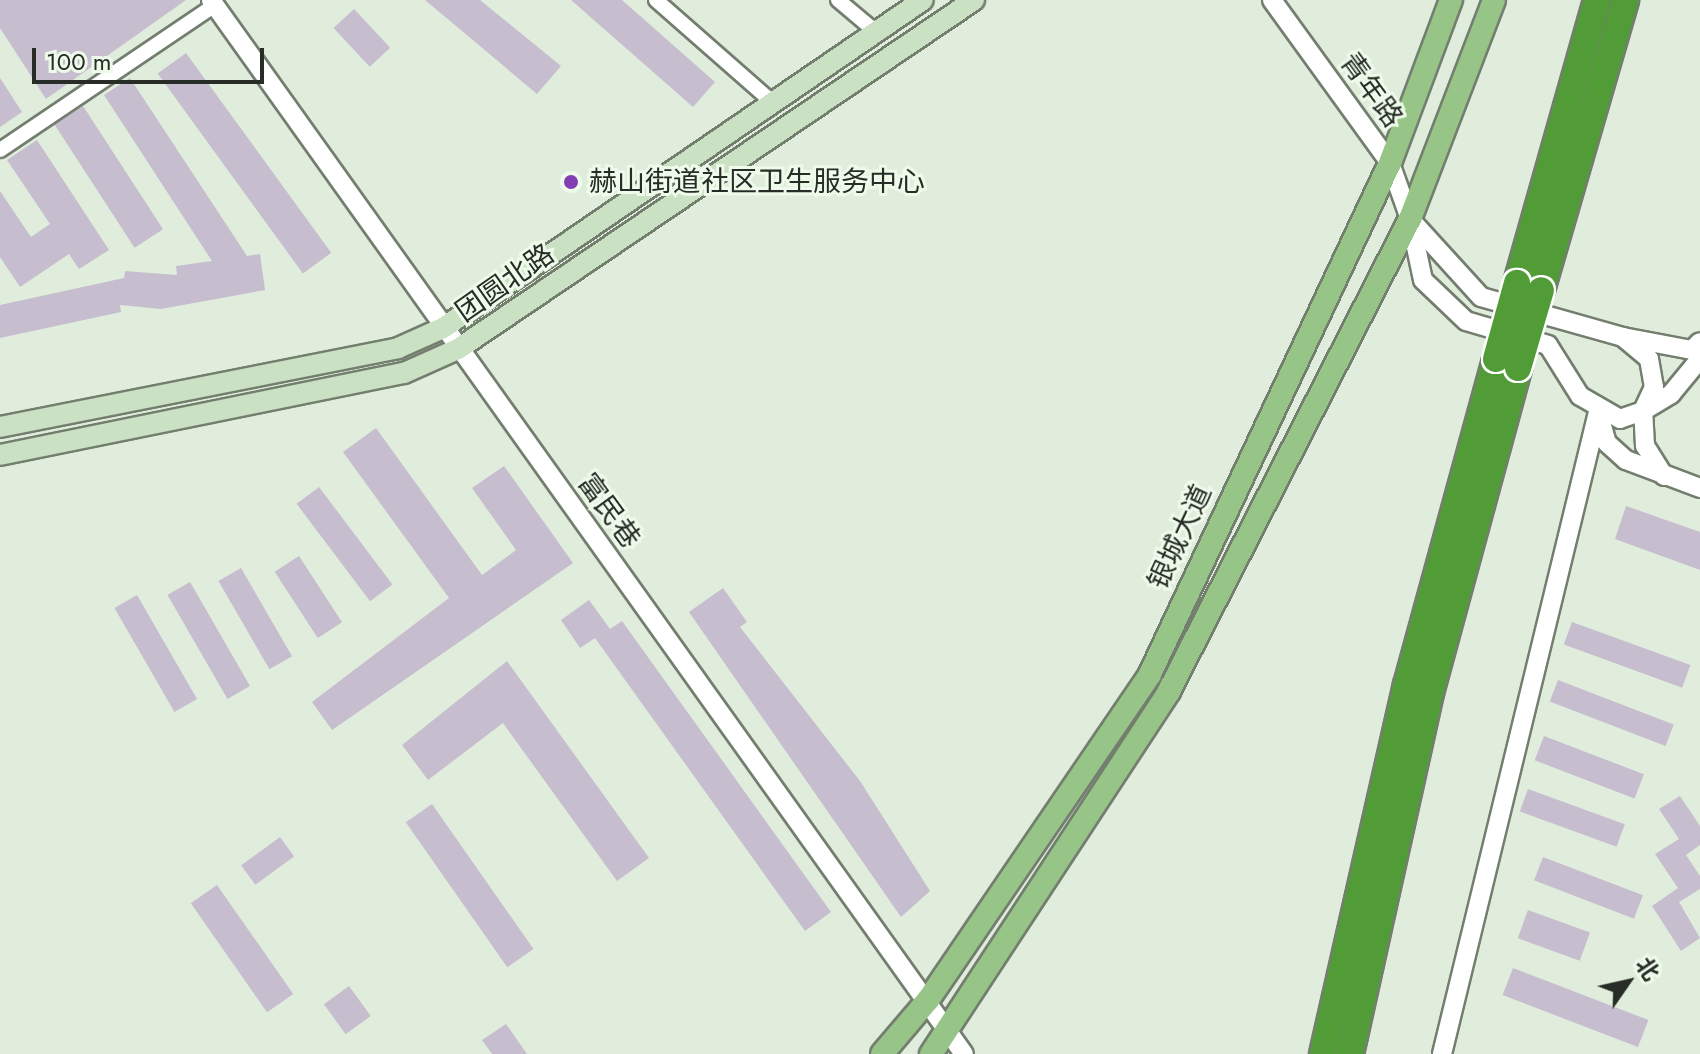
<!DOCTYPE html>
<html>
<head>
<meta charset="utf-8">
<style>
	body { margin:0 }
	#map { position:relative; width:1700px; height:1054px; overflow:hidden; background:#e0eddc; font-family:Jost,"Noto Sans SC",sans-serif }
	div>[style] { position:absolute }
	.building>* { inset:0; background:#c6bdce; transform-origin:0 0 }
	.roads { filter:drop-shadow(2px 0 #737e6f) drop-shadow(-2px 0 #737e6f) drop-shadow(0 2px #737e6f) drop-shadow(0 -2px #737e6f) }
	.minor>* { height:14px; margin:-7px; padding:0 7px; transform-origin:7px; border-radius:7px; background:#fff }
	.tertiary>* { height:18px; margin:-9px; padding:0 9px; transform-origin:9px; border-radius:9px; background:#fff }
	.secondary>* { height:20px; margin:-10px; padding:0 10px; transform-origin:10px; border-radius:10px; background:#cbe1c3 }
	.primary>* { height:22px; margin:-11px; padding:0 11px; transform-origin:11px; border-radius:11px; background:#97c487 }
	.motorway>* { height:26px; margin:-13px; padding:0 13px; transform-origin:13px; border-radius:13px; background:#529c37 }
	.bridges { filter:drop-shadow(2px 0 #fff) drop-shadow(-2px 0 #fff) drop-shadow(0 2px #fff) drop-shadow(0 -2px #fff) }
	.motorway-bridge>* { height:26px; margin:-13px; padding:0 13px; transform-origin:13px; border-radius:13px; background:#529c37 }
	.dots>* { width:22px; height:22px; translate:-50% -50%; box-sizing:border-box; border:4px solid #eefbea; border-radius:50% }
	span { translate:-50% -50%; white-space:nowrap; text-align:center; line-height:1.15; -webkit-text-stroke:6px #eefbea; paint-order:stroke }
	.street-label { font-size:28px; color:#272c26 }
	.poi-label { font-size:28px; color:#272c26 }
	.left { translate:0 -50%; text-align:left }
	.north { position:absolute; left:1588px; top:942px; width:80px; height:80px; -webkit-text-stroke:6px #eefbea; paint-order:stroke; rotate:56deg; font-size:22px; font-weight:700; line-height:32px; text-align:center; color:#272c26 }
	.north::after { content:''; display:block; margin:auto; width:28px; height:36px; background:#272c26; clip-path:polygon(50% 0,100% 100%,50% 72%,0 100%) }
	.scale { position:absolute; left:32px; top:48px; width:232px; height:36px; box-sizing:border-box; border:4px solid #272c26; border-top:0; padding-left:10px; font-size:24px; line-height:28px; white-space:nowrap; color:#272c26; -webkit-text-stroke:6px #eefbea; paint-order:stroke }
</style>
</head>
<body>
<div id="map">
	<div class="building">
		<i style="clip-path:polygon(0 0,186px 0,46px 99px,0 28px)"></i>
		<i style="clip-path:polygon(425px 0,480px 0,561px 66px,537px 94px)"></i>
		<i style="clip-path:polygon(571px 0,622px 0,715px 82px,693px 107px)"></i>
		<i style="left:354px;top:9px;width:53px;height:28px;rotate:47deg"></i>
		<i style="left:186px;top:53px;width:247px;height:35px;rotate:54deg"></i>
		<i style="clip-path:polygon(0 78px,22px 112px,0 127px)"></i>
		<i style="clip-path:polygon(130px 78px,247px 256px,260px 254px,265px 290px,161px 309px,120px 305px,121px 312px,0 338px,0 305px,124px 278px,125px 271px,177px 275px,176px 266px,212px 261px,104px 95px)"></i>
		<i style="left:83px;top:106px;width:147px;height:34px;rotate:57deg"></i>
		<i style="clip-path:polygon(37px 140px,109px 250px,79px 269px,69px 254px,20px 287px,0 257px,0 191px,31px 237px,50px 224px,7px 160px)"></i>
		<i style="clip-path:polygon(376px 428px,482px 575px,516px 550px,472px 488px,504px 466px,573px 563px,332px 730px,312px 702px,449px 598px,343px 452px)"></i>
		<i style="left:319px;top:487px;width:122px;height:28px;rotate:53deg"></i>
		<i style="clip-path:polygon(1626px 506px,1700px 532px,1700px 570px,1615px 539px)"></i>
		<i style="left:299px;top:556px;width:79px;height:29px;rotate:57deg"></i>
		<i style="left:241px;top:568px;width:102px;height:26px;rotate:60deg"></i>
		<i style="left:190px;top:582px;width:120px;height:26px;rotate:60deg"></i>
		<i style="clip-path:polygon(723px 588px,747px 622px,740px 627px,860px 781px,930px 891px,901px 917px,689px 612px)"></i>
		<i style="left:137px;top:595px;width:120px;height:26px;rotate:60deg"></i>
		<i style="clip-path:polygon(589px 600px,610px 629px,622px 621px,831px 912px,805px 931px,595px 638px,580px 648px,561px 620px)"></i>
		<i style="left:1572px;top:622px;width:126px;height:24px;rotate:20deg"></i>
		<i style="clip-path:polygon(507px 661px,649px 858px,617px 881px,503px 723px,428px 780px,402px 745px)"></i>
		<i style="left:1558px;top:680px;width:124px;height:23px;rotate:21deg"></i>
		<i style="left:1544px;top:736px;width:107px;height:26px;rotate:21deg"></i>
		<i style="left:1528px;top:789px;width:103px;height:24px;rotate:20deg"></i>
		<i style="clip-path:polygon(1680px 796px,1700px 826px,1700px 845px,1686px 855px,1700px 876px,1700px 889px,1679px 902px,1700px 938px,1681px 951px,1652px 906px,1678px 888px,1655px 854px,1679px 839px,1659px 809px)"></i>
		<i style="left:432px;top:804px;width:177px;height:32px;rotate:55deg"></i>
		<i style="left:280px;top:837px;width:24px;height:48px;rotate:54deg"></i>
		<i style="left:1543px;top:857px;width:107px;height:25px;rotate:21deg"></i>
		<i style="left:217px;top:885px;width:133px;height:32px;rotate:55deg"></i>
		<i style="left:1528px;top:910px;width:66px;height:30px;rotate:20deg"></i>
		<i style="left:1513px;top:968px;width:145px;height:29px;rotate:21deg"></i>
		<i style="left:349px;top:986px;width:37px;height:31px;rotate:54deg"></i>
		<i style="clip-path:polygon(506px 1024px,527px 1054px,492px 1054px,482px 1040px)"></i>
	</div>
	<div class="roads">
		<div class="minor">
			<i style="left:656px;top:0;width:152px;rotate:41.3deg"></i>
			<i style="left:838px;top:0;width:48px;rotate:40deg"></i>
			<i style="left:0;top:150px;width:259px;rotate:-34deg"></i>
		</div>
		<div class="tertiary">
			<i style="left:211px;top:0;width:1295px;rotate:54.46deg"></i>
			<i style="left:1272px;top:0;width:201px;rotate:54.1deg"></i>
			<i style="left:1390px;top:163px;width:59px;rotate:70.3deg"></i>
			<i style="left:1623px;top:337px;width:34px;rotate:40deg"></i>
			<i style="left:1649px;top:359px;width:28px;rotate:80deg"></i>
			<i style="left:1654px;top:387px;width:26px;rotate:115deg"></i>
			<i style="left:1643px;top:411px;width:24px;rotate:161deg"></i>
			<i style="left:1620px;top:419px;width:46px;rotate:-150.1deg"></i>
			<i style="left:1580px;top:396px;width:60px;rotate:-122.1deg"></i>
			<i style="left:1548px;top:345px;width:85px;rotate:-163.7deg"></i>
			<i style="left:1466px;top:321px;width:59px;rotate:-136.4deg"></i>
			<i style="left:1423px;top:280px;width:62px;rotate:-102deg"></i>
			<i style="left:1410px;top:219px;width:105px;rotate:47.7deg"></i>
			<i style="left:1481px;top:297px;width:148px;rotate:15.7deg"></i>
			<i style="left:1623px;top:337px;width:70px;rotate:10.7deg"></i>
			<i style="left:1692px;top:350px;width:11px;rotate:-45deg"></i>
			<i style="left:1664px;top:476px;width:36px;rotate:-122deg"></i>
			<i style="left:1645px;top:446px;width:35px;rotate:-93deg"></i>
			<i style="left:1643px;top:411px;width:33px;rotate:-31deg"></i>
			<i style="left:1671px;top:394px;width:45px;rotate:-50.4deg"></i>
			<i style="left:1442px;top:1054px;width:661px;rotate:-76.34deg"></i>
			<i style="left:1598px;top:412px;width:32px;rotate:74deg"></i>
			<i style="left:1607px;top:443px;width:25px;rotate:42deg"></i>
			<i style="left:1626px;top:460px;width:79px;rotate:20.7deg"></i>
		</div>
		<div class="secondary">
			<i style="left:0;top:427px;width:406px;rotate:-11.2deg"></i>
			<i style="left:398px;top:348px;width:49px;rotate:-24deg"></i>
			<i style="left:443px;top:328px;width:581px;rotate:-34.35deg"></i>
			<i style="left:0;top:455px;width:412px;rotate:-11.5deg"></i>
			<i style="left:404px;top:373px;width:59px;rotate:-24deg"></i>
			<i style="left:458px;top:349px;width:623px;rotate:-34.07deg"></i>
		</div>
		<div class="primary">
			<i style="left:882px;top:1054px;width:71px;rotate:-49.6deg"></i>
			<i style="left:928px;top:1000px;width:394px;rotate:-55.7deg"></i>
			<i style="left:1150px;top:674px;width:565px;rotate:-64.84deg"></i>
			<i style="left:1390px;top:163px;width:174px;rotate:-69.5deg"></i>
			<i style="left:931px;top:1054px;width:434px;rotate:-56.7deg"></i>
			<i style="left:1169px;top:691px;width:530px;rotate:-62.95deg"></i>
			<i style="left:1410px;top:219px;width:235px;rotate:-69deg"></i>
		</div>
		<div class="motorway">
			<i style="left:1517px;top:283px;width:294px;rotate:-74.2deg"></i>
			<i style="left:1541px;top:290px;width:302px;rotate:-73.8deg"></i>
			<i style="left:1323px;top:1054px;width:378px;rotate:-77.2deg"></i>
			<i style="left:1407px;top:685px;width:338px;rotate:-74.7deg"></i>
			<i style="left:1350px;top:1054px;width:370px;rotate:-77.5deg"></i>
			<i style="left:1430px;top:693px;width:337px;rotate:-74.8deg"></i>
		</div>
	</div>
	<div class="bridges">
		<div class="motorway-bridge">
			<i style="left:1496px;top:359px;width:79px;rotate:-74.6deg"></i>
			<i style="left:1518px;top:368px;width:81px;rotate:-73.6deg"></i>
		</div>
	</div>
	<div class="dots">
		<i style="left:571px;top:182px;background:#823eb2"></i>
	</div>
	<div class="street-label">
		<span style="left:1371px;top:90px;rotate:54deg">青年路</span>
		<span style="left:505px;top:283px;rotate:-35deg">团圆北路</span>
		<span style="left:609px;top:511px;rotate:54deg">富民巷</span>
		<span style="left:1180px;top:537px;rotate:-65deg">银城大道</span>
	</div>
	<div class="poi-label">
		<span class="left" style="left:589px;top:182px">赫山街道社区卫生服务中心</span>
	</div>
	<div class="north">北</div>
	<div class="scale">100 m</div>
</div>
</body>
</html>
